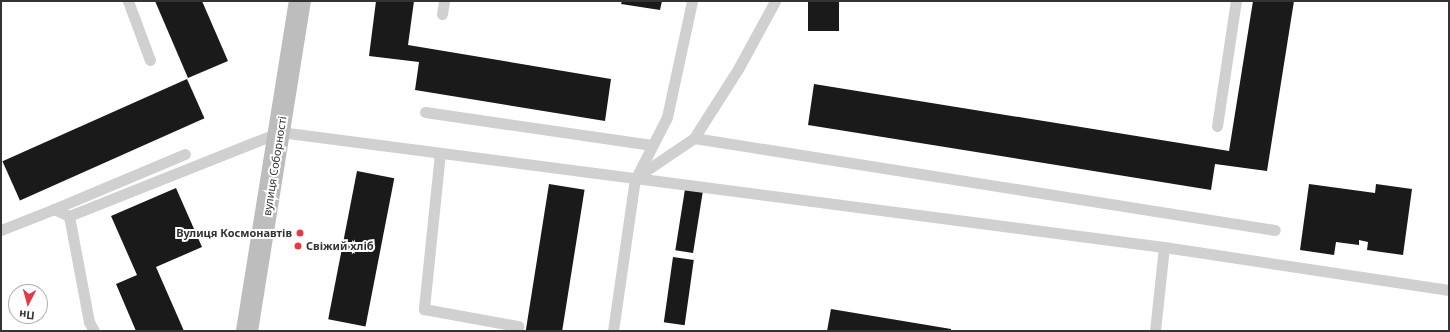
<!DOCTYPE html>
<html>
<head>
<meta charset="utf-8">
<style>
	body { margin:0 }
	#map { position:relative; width:1450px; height:332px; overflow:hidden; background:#fff; font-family:"Noto Sans",sans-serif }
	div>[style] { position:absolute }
	.building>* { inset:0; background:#1a1a1a; transform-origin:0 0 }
	.lane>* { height:11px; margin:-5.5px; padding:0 5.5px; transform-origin:5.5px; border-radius:5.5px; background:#d0d0d0 }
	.secondary>* { height:22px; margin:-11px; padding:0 11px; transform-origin:11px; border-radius:11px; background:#bdbdbd }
	.dots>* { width:11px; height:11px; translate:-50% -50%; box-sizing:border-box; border:2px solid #fff; border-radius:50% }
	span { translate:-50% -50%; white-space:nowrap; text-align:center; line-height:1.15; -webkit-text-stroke:4px #fff; paint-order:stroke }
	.street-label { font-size:11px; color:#333 }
	.poi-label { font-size:11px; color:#333; font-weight:700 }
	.right { translate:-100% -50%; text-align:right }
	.left { translate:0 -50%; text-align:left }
	.frame { position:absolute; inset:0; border:2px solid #333; pointer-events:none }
	.north { position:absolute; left:8px; top:284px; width:40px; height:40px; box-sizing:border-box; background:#fff; border:1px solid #adadad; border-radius:50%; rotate:186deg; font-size:11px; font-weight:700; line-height:16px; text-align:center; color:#333 }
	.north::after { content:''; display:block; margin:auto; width:14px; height:18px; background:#e63946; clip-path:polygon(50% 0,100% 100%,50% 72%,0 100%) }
</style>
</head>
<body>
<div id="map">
	<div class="building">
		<i style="clip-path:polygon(155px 1px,202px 1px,228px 61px,188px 78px)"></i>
		<i style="clip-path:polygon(376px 1px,414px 1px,408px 45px,611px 79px,605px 121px,415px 90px,419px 62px,369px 56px)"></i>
		<i style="clip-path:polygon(622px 1px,662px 1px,660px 10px,621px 4px)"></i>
		<i style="left:808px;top:1px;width:31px;height:30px"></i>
		<i style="clip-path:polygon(1253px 1px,1294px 1px,1267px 171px,1215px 164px,1211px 190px,808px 125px,814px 84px,1229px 151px)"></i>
		<i style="left:187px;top:79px;width:43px;height:202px;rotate:66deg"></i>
		<i style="left:357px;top:171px;width:38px;height:151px;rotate:11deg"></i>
		<i style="left:549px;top:184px;width:36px;height:149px;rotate:9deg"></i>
		<i style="clip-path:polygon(1309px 184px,1375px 193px,1376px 184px,1412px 189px,1403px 255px,1367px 250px,1368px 242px,1359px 240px,1359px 245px,1336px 242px,1334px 255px,1300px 250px)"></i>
		<i style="clip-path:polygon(176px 188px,202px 247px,156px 267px,184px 331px,136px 331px,116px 284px,137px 275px,111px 216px)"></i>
		<i style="left:685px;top:189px;width:18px;height:62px;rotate:9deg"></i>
		<i style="left:673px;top:257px;width:21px;height:66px;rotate:8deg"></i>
		<i style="clip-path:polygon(831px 309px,951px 329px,951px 331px,827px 331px)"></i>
	</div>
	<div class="lane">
		<i style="left:128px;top:1px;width:63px;rotate:69.6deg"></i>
		<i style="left:442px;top:14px;width:13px;rotate:-81deg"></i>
		<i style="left:425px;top:112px;width:229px;rotate:8.3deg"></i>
		<i style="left:1217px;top:126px;width:126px;rotate:-81.4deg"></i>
		<i style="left:694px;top:138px;width:588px;rotate:9deg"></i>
		<i style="left:440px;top:153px;width:157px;rotate:95.9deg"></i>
		<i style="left:424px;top:309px;width:96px;rotate:10.3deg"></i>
		<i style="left:518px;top:326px;width:5px;rotate:101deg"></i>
		<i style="left:638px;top:174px;width:64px;rotate:-63deg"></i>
		<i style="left:667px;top:117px;width:119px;rotate:-77.8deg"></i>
		<i style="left:54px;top:209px;width:142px;rotate:-22.8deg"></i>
		<i style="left:69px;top:216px;width:108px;rotate:79.3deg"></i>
		<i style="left:89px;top:322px;width:10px;rotate:61deg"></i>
		<i style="left:1px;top:230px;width:57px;rotate:-21.6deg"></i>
		<i style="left:54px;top:209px;width:17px;rotate:25deg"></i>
		<i style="left:69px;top:216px;width:227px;rotate:-21.7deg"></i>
		<i style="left:280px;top:132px;width:358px;rotate:7.4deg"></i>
		<i style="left:635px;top:178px;width:71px;rotate:-34.1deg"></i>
		<i style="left:694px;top:138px;width:82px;rotate:-57.5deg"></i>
		<i style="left:738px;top:69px;width:77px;rotate:-61.4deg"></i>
		<i style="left:613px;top:331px;width:155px;rotate:-81.8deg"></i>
		<i style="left:635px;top:178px;width:533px;rotate:7.43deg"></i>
		<i style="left:1164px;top:247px;width:288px;rotate:8.6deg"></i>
		<i style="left:1155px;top:331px;width:84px;rotate:-83.9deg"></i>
	</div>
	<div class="secondary">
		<i style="left:247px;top:331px;width:334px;rotate:-80.9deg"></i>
	</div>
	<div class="dots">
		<i style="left:300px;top:233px;background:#e63946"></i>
		<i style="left:298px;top:246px;background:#e63946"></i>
	</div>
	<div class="street-label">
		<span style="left:275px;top:166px;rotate:-81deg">вулиця Соборності</span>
	</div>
	<div class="poi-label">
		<span class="right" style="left:292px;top:233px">Вулиця Космонавтів</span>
		<span class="left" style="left:306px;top:246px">Свіжий хліб</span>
	</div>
	<div class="frame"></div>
	<div class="north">Пн</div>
</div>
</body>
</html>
